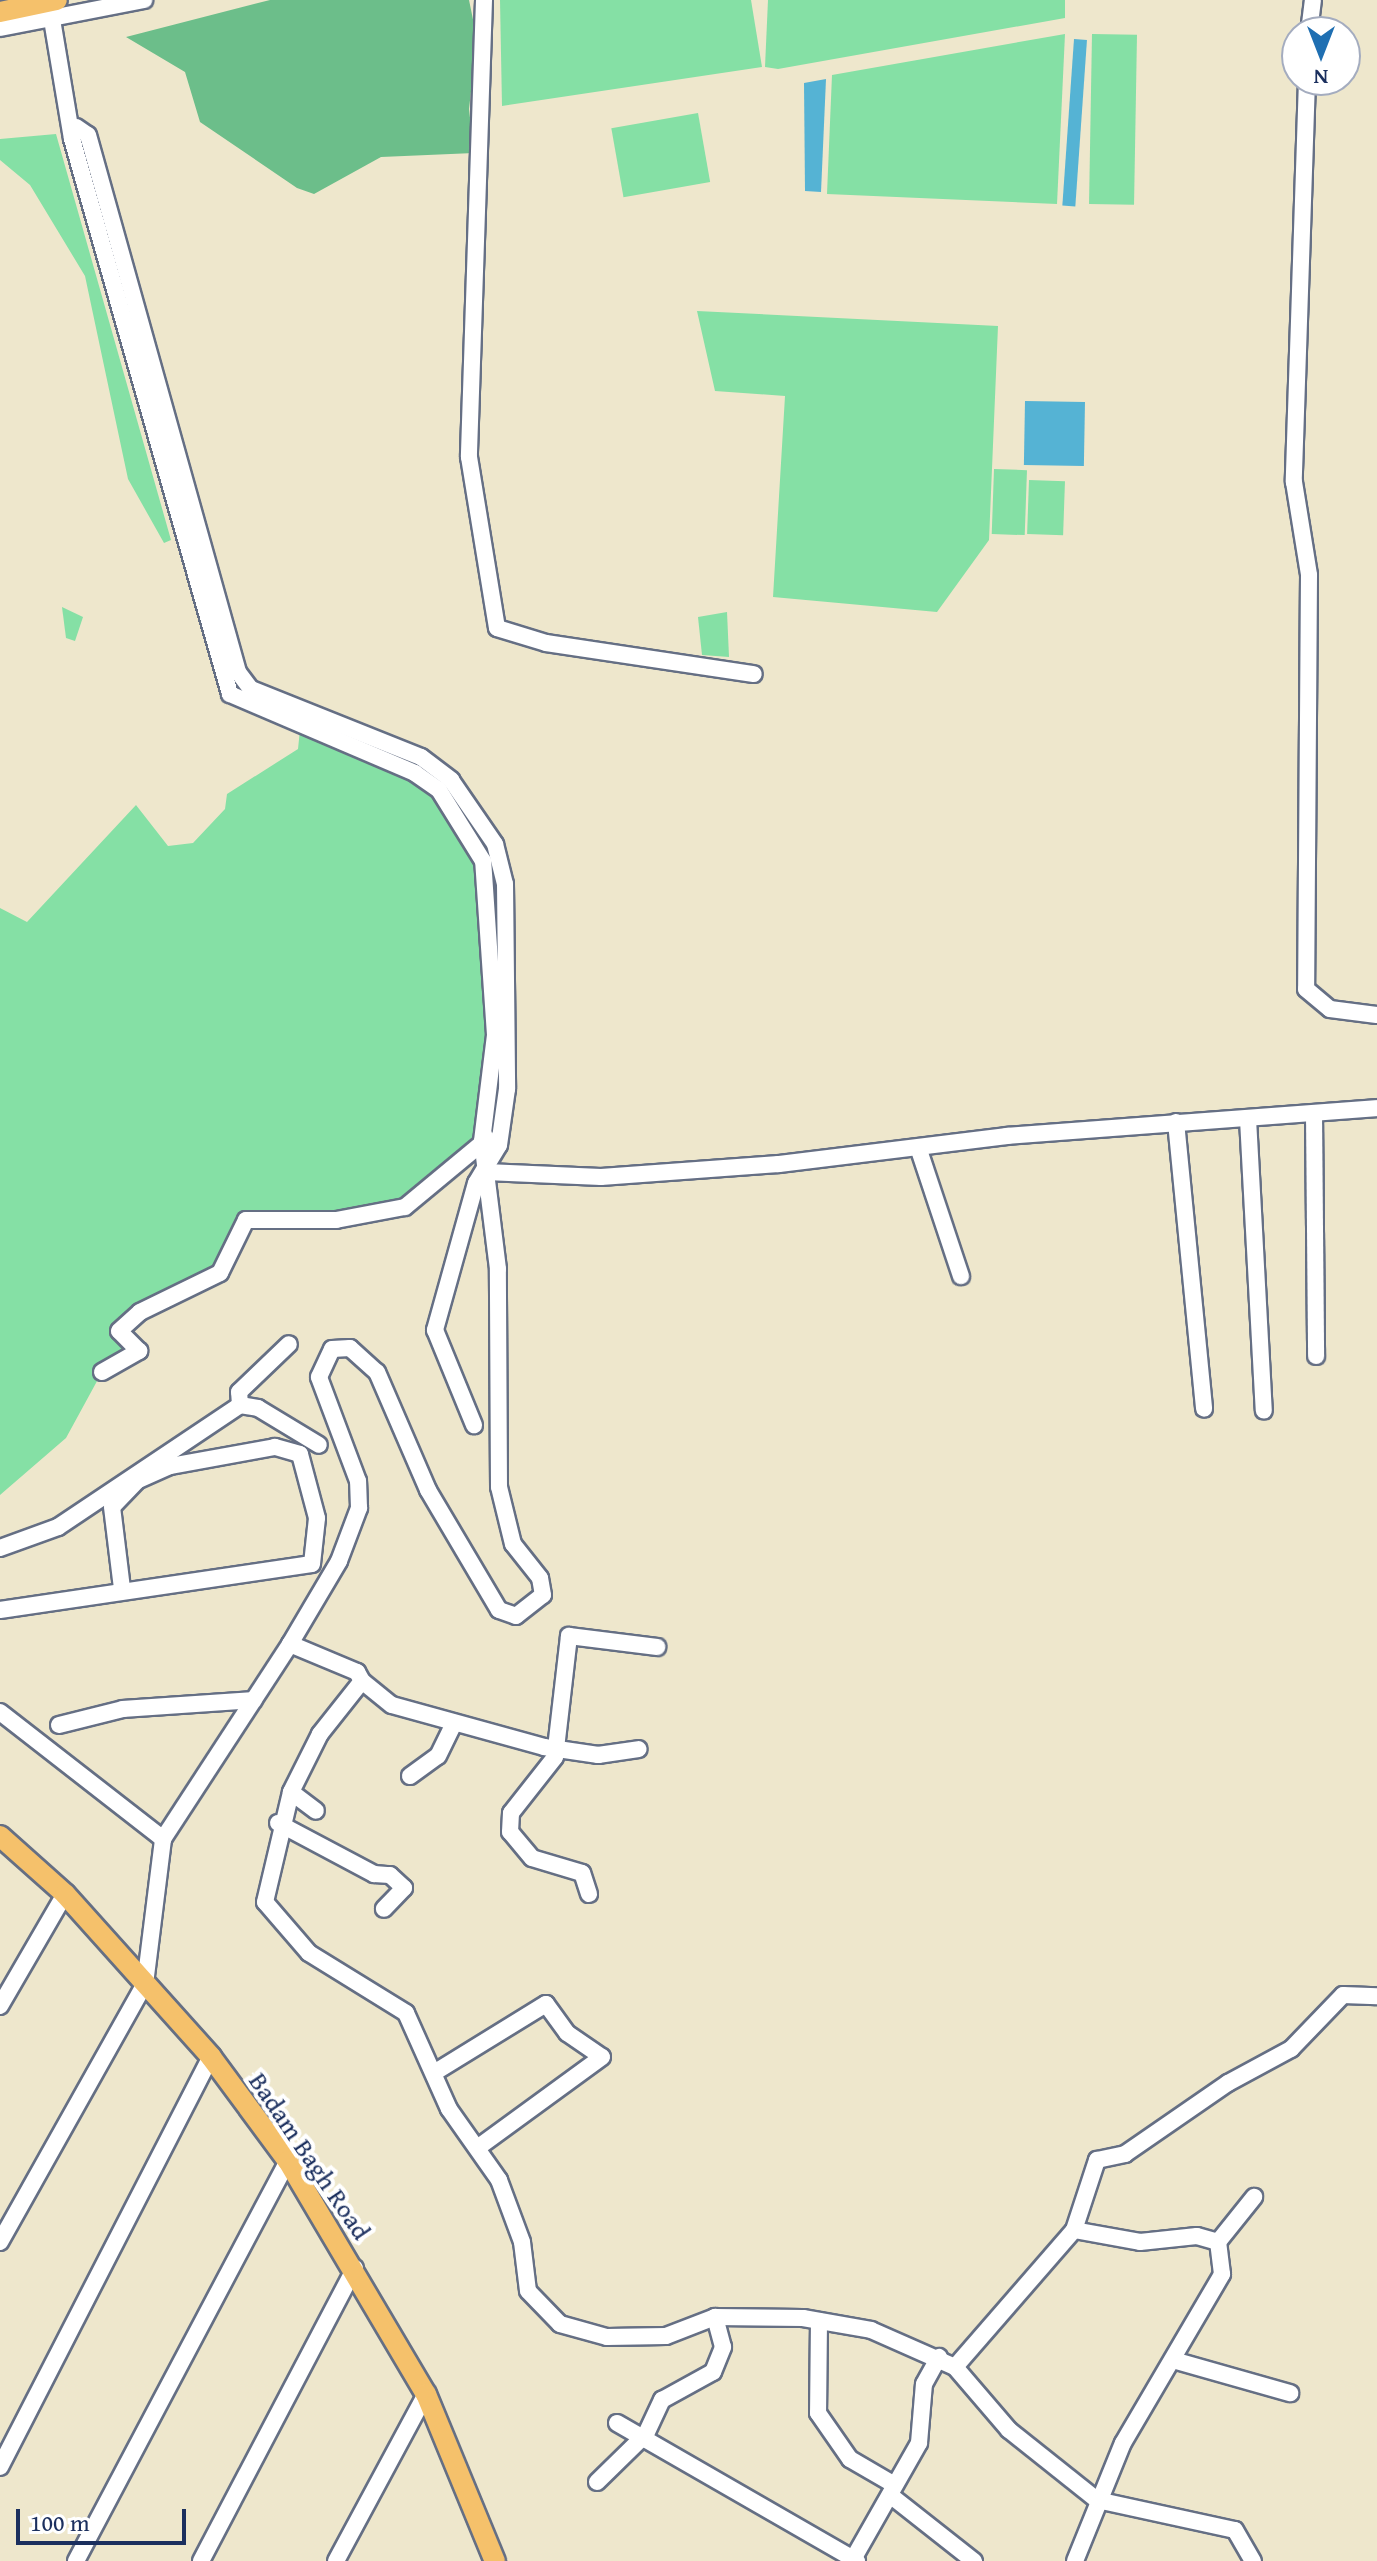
<!DOCTYPE html>
<html>
<head>
<meta charset="utf-8">
<style>
	body { margin:0 }
	#map { position:relative; width:1377px; height:2561px; overflow:hidden; background:#eee7cc; font-family:"Gentium Book Plus",serif }
	div>[style] { position:absolute }
	.green>* { inset:0; background:#85e0a5; transform-origin:0 0 }
	.forest>* { inset:0; background:#6cbe8a }
	.water>* { inset:0; background:#55b3d4; transform-origin:0 0 }
	.roads { filter:drop-shadow(2px 0 #656f84) drop-shadow(-2px 0 #656f84) drop-shadow(0 2px #656f84) drop-shadow(0 -2px #656f84) }
	.minor>* { height:16px; margin:-8px; padding:0 8px; transform-origin:8px; border-radius:8px; background:#fff }
	.major>* { height:20px; margin:-10px; padding:0 10px; transform-origin:10px; border-radius:10px; background:#f5c16b }
	span { translate:-50% -50%; white-space:nowrap; text-align:center; line-height:1.15; -webkit-text-stroke:8px #fff; paint-order:stroke }
	.street-label { font-size:26px; color:#1b2f5e }
	.north { position:absolute; left:1281px; top:16px; width:80px; height:80px; box-sizing:border-box; background:#fff; border:2px solid #a4acbf; border-radius:50%; rotate:180deg; font-size:22px; font-weight:700; line-height:32px; text-align:center; color:#1b2f5e }
	.north::after { content:''; display:block; margin:auto; width:28px; height:36px; background:#1f6fb2; clip-path:polygon(50% 0,100% 100%,50% 72%,0 100%) }
	.scale { position:absolute; left:16px; top:2509px; width:170px; height:36px; box-sizing:border-box; border:4px solid #1b2f5e; border-top:0; padding-left:10px; font-size:24px; line-height:28px; white-space:nowrap; color:#1b2f5e; -webkit-text-stroke:6px #fff; paint-order:stroke }
</style>
</head>
<body>
<div id="map">
	<div class="green">
		<i style="clip-path:polygon(500px 0,751px 0,762px 67px,502px 106px)"></i>
		<i style="clip-path:polygon(768px 0,1065px 0,1065px 18px,778px 69px,765px 67px)"></i>
		<i style="clip-path:polygon(1065px 34px,1057px 204px,827px 194px,832px 75px)"></i>
		<i style="left:1092px;top:34px;width:45px;height:170px;rotate:1deg"></i>
		<i style="left:698px;top:113px;width:70px;height:88px;rotate:80deg"></i>
		<i style="clip-path:polygon(56px 134px,171px 540px,164px 543px,128px 479px,85px 276px,30px 185px,0 160px,0 139px)"></i>
		<i style="clip-path:polygon(697px 311px,998px 326px,989px 540px,937px 612px,773px 597px,785px 396px,715px 391px)"></i>
		<i style="left:994px;top:469px;width:33px;height:65px;rotate:2deg"></i>
		<i style="left:1029px;top:480px;width:36px;height:54px;rotate:2deg"></i>
		<i style="clip-path:polygon(62px 607px,83px 617px,75px 641px,66px 638px)"></i>
		<i style="clip-path:polygon(727px 612px,729px 657px,702px 655px,698px 617px)"></i>
		<i style="clip-path:polygon(302px 710px,421px 757px,475px 811px,505px 884px,501px 1134px,384px 1213px,252px 1217px,220px 1273px,119px 1330px,139px 1351px,102px 1372px,66px 1438px,0 1495px,0 908px,27px 922px,136px 805px,168px 846px,193px 843px,225px 809px,227px 794px,298px 749px)"></i>
	</div>
	<div class="forest">
		<i style="clip-path:polygon(270px 0,469px 0,477px 39px,469px 109px,474px 153px,381px 157px,314px 194px,297px 188px,200px 122px,185px 72px,126px 37px)"></i>
	</div>
	<div class="water">
		<i style="left:1074px;top:39px;width:13px;height:167px;rotate:4deg"></i>
		<i style="clip-path:polygon(826px 79px,821px 192px,805px 191px,804px 83px)"></i>
		<i style="left:1025px;top:401px;width:60px;height:64px;rotate:1deg"></i>
	</div>
	<div class="roads">
		<div class="minor">
			<i style="left:484px;top:0;width:457px;rotate:91.9deg"></i>
			<i style="left:469px;top:457px;width:173px;rotate:80.7deg"></i>
			<i style="left:497px;top:628px;width:51px;rotate:17deg"></i>
			<i style="left:546px;top:643px;width:210px;rotate:8.5deg"></i>
			<i style="left:0;top:28px;width:147px;rotate:-11deg"></i>
			<i style="left:1309px;top:32px;width:32px;rotate:-83deg"></i>
			<i style="left:1307px;top:80px;width:402px;rotate:91.9deg"></i>
			<i style="left:1294px;top:482px;width:94px;rotate:80.8deg"></i>
			<i style="left:1309px;top:575px;width:414px;rotate:90.4deg"></i>
			<i style="left:1306px;top:989px;width:31px;rotate:40deg"></i>
			<i style="left:1330px;top:1009px;width:47px;rotate:7.3deg"></i>
			<i style="left:76px;top:127px;width:14px;rotate:34deg"></i>
			<i style="left:88px;top:135px;width:558px;rotate:74.39deg"></i>
			<i style="left:238px;top:672px;width:21px;rotate:53deg"></i>
			<i style="left:251px;top:689px;width:183px;rotate:21.8deg"></i>
			<i style="left:421px;top:757px;width:38px;rotate:37deg"></i>
			<i style="left:451px;top:780px;width:78px;rotate:55.5deg"></i>
			<i style="left:495px;top:844px;width:41px;rotate:76deg"></i>
			<i style="left:505px;top:884px;width:205px;rotate:89.4deg"></i>
			<i style="left:507px;top:1089px;width:57px;rotate:98.1deg"></i>
			<i style="left:499px;top:1145px;width:44px;rotate:121.2deg"></i>
			<i style="left:476px;top:1183px;width:153px;rotate:105.6deg"></i>
			<i style="left:435px;top:1330px;width:103px;rotate:67.7deg"></i>
			<i style="left:1314px;top:1114px;width:242px;rotate:89.5deg"></i>
			<i style="left:1248px;top:1119px;width:292px;rotate:86.9deg"></i>
			<i style="left:1176px;top:1122px;width:288px;rotate:84.4deg"></i>
			<i style="left:919px;top:1150px;width:133px;rotate:71.6deg"></i>
			<i style="left:486px;top:1172px;width:115px;rotate:2.5deg"></i>
			<i style="left:601px;top:1177px;width:178px;rotate:-4.2deg"></i>
			<i style="left:779px;top:1164px;width:230px;rotate:-7deg"></i>
			<i style="left:1007px;top:1136px;width:371px;rotate:-4.3deg"></i>
			<i style="left:102px;top:1372px;width:43px;rotate:-29.6deg"></i>
			<i style="left:139px;top:1351px;width:28px;rotate:-135deg"></i>
			<i style="left:119px;top:1331px;width:28px;rotate:-42deg"></i>
			<i style="left:140px;top:1312px;width:89px;rotate:-26deg"></i>
			<i style="left:220px;top:1273px;width:59px;rotate:-63.9deg"></i>
			<i style="left:246px;top:1220px;width:90px"></i>
			<i style="left:336px;top:1220px;width:70px;rotate:-10.7deg"></i>
			<i style="left:405px;top:1207px;width:107px;rotate:-39.7deg"></i>
			<i style="left:240px;top:1405px;width:13px;rotate:-94deg"></i>
			<i style="left:239px;top:1392px;width:69px;rotate:-43.8deg"></i>
			<i style="left:0;top:1548px;width:62px;rotate:-19.9deg"></i>
			<i style="left:58px;top:1527px;width:219px;rotate:-33.8deg"></i>
			<i style="left:240px;top:1405px;width:18px;rotate:9deg"></i>
			<i style="left:258px;top:1408px;width:71px;rotate:31.2deg"></i>
			<i style="left:0;top:1610px;width:315px;rotate:-8.4deg"></i>
			<i style="left:312px;top:1564px;width:46px;rotate:-83.8deg"></i>
			<i style="left:317px;top:1518px;width:66px;rotate:-104.9deg"></i>
			<i style="left:300px;top:1454px;width:26px;rotate:-164deg"></i>
			<i style="left:275px;top:1447px;width:107px;rotate:169.7deg"></i>
			<i style="left:170px;top:1466px;width:35px;rotate:156deg"></i>
			<i style="left:138px;top:1480px;width:37px;rotate:134deg"></i>
			<i style="left:112px;top:1507px;width:83px;rotate:83deg"></i>
			<i style="left:290px;top:1644px;width:73px;rotate:22.7deg"></i>
			<i style="left:357px;top:1672px;width:10px;rotate:61deg"></i>
			<i style="left:362px;top:1681px;width:68px;rotate:128.4deg"></i>
			<i style="left:320px;top:1734px;width:65px;rotate:116.6deg"></i>
			<i style="left:291px;top:1792px;width:113px;rotate:103.3deg"></i>
			<i style="left:265px;top:1902px;width:67px;rotate:49.2deg"></i>
			<i style="left:309px;top:1953px;width:114px;rotate:31.7deg"></i>
			<i style="left:406px;top:2013px;width:105px;rotate:65.9deg"></i>
			<i style="left:449px;top:2109px;width:87px;rotate:54.8deg"></i>
			<i style="left:499px;top:2180px;width:66px;rotate:69.6deg"></i>
			<i style="left:522px;top:2242px;width:49px;rotate:83deg"></i>
			<i style="left:528px;top:2291px;width:46px;rotate:45.9deg"></i>
			<i style="left:560px;top:2324px;width:49px;rotate:15.5deg"></i>
			<i style="left:607px;top:2337px;width:59px;rotate:-1deg"></i>
			<i style="left:666px;top:2336px;width:53px;rotate:-21.2deg"></i>
			<i style="left:715px;top:2317px;width:88px;rotate:0.7deg"></i>
			<i style="left:803px;top:2318px;width:69px;rotate:10deg"></i>
			<i style="left:871px;top:2330px;width:92px;rotate:23.8deg"></i>
			<i style="left:955px;top:2367px;width:83px;rotate:49.4deg"></i>
			<i style="left:1009px;top:2430px;width:112px;rotate:38.5deg"></i>
			<i style="left:1097px;top:2500px;width:141px;rotate:12.3deg"></i>
			<i style="left:1235px;top:2530px;width:36px;rotate:60deg"></i>
			<i style="left:362px;top:1681px;width:38px;rotate:39deg"></i>
			<i style="left:392px;top:1705px;width:158px;rotate:15.4deg"></i>
			<i style="left:544px;top:1747px;width:55px;rotate:8.4deg"></i>
			<i style="left:598px;top:1755px;width:41px;rotate:-8.3deg"></i>
			<i style="left:0;top:1712px;width:207px;rotate:37.9deg"></i>
			<i style="left:59px;top:1725px;width:66px;rotate:-14deg"></i>
			<i style="left:123px;top:1709px;width:131px;rotate:-3.9deg"></i>
			<i style="left:410px;top:1776px;width:34px;rotate:-36deg"></i>
			<i style="left:438px;top:1756px;width:37px;rotate:-64deg"></i>
			<i style="left:291px;top:1792px;width:31px;rotate:37deg"></i>
			<i style="left:278px;top:1823px;width:109px;rotate:28deg"></i>
			<i style="left:374px;top:1874px;width:16px;rotate:4deg"></i>
			<i style="left:390px;top:1875px;width:19px;rotate:43deg"></i>
			<i style="left:404px;top:1888px;width:29px;rotate:134deg"></i>
			<i style="left:589px;top:1894px;width:22px;rotate:-108deg"></i>
			<i style="left:582px;top:1873px;width:52px;rotate:-163.3deg"></i>
			<i style="left:532px;top:1858px;width:34px;rotate:-130deg"></i>
			<i style="left:510px;top:1832px;width:19px;rotate:-87deg"></i>
			<i style="left:511px;top:1813px;width:71px;rotate:-51.8deg"></i>
			<i style="left:555px;top:1757px;width:122px;rotate:-83.4deg"></i>
			<i style="left:569px;top:1636px;width:89px;rotate:7.1deg"></i>
			<i style="left:0;top:2006px;width:129px;rotate:-59.9deg"></i>
			<i style="left:437px;top:2071px;width:128px;rotate:-31.6deg"></i>
			<i style="left:546px;top:2004px;width:36px;rotate:54deg"></i>
			<i style="left:567px;top:2033px;width:42px;rotate:34.4deg"></i>
			<i style="left:602px;top:2057px;width:151px;rotate:143.9deg"></i>
			<i style="left:1074px;top:2230px;width:67px;rotate:10.3deg"></i>
			<i style="left:1140px;top:2242px;width:57px;rotate:-6deg"></i>
			<i style="left:1197px;top:2236px;width:22px;rotate:16deg"></i>
			<i style="left:0;top:2242px;width:296px;rotate:-60.7deg"></i>
			<i style="left:145px;top:1984px;width:146px;rotate:-82.9deg"></i>
			<i style="left:163px;top:1839px;width:233px;rotate:-56.9deg"></i>
			<i style="left:290px;top:1644px;width:96px;rotate:-59.4deg"></i>
			<i style="left:339px;top:1561px;width:57px;rotate:-69.3deg"></i>
			<i style="left:359px;top:1508px;width:27px;rotate:-92deg"></i>
			<i style="left:358px;top:1481px;width:111px;rotate:-110.6deg"></i>
			<i style="left:319px;top:1377px;width:31px;rotate:-65deg"></i>
			<i style="left:332px;top:1349px;width:18px;rotate:-3deg"></i>
			<i style="left:350px;top:1348px;width:36px;rotate:42deg"></i>
			<i style="left:377px;top:1372px;width:129px;rotate:66.6deg"></i>
			<i style="left:428px;top:1490px;width:139px;rotate:59.4deg"></i>
			<i style="left:499px;top:1610px;width:18px;rotate:19deg"></i>
			<i style="left:516px;top:1616px;width:34px;rotate:-38deg"></i>
			<i style="left:543px;top:1595px;width:17px;rotate:-100deg"></i>
			<i style="left:540px;top:1578px;width:43px;rotate:-128.5deg"></i>
			<i style="left:513px;top:1544px;width:59px;rotate:-103.8deg"></i>
			<i style="left:499px;top:1487px;width:218px;rotate:-90.3deg"></i>
			<i style="left:498px;top:1269px;width:129px;rotate:-97.1deg"></i>
			<i style="left:482px;top:1141px;width:107px;rotate:-83deg"></i>
			<i style="left:495px;top:1035px;width:174px;rotate:-93.9deg"></i>
			<i style="left:483px;top:861px;width:84px;rotate:-121.8deg"></i>
			<i style="left:439px;top:790px;width:29px;rotate:-145deg"></i>
			<i style="left:415px;top:773px;width:201px;rotate:-156.9deg"></i>
			<i style="left:230px;top:694px;width:577px;rotate:-105.89deg"></i>
			<i style="left:72px;top:139px;width:122px;rotate:-99.5deg"></i>
			<i style="left:819px;top:2321px;width:92px;rotate:90.6deg"></i>
			<i style="left:818px;top:2413px;width:56px;rotate:55.2deg"></i>
			<i style="left:850px;top:2459px;width:50px;rotate:30.2deg"></i>
			<i style="left:1173px;top:2360px;width:122px;rotate:15.8deg"></i>
			<i style="left:955px;top:2367px;width:181px;rotate:-49deg"></i>
			<i style="left:1074px;top:2230px;width:74px;rotate:-71.8deg"></i>
			<i style="left:1097px;top:2160px;width:29px;rotate:-12deg"></i>
			<i style="left:1125px;top:2154px;width:125px;rotate:-34.6deg"></i>
			<i style="left:1228px;top:2083px;width:72px;rotate:-28.4deg"></i>
			<i style="left:1291px;top:2049px;width:75px;rotate:-46.1deg"></i>
			<i style="left:1343px;top:1995px;width:34px;rotate:2deg"></i>
			<i style="left:617px;top:2423px;width:277px;rotate:29.9deg"></i>
			<i style="left:0;top:2467px;width:461px;rotate:-62.8deg"></i>
			<i style="left:597px;top:2482px;width:69px;rotate:-44.4deg"></i>
			<i style="left:646px;top:2434px;width:38px;rotate:-65deg"></i>
			<i style="left:662px;top:2400px;width:58px;rotate:-28.8deg"></i>
			<i style="left:713px;top:2372px;width:27px;rotate:-68deg"></i>
			<i style="left:723px;top:2347px;width:31px;rotate:-105deg"></i>
			<i style="left:890px;top:2495px;width:107px;rotate:38.2deg"></i>
			<i style="left:76px;top:2561px;width:453px;rotate:-62.1deg"></i>
			<i style="left:201px;top:2561px;width:331px;rotate:-62.3deg"></i>
			<i style="left:336px;top:2561px;width:190px;rotate:-61.7deg"></i>
			<i style="left:852px;top:2561px;width:136px;rotate:-60.4deg"></i>
			<i style="left:919px;top:2443px;width:59px;rotate:-85.2deg"></i>
			<i style="left:924px;top:2384px;width:31px;rotate:-61deg"></i>
			<i style="left:1075px;top:2561px;width:127px;rotate:-67.9deg"></i>
			<i style="left:1123px;top:2443px;width:196px;rotate:-59.6deg"></i>
			<i style="left:1222px;top:2274px;width:32px;rotate:-97deg"></i>
			<i style="left:1218px;top:2242px;width:58px;rotate:-51.3deg"></i>
		</div>
		<div class="major">
			<i style="left:0;top:12px;width:58px;rotate:-11.9deg"></i>
			<i style="left:0;top:1836px;width:87px;rotate:41.7deg"></i>
			<i style="left:65px;top:1894px;width:219px;rotate:48.1deg"></i>
			<i style="left:211px;top:2057px;width:129px;rotate:53.5deg"></i>
			<i style="left:288px;top:2161px;width:271px;rotate:59.4deg"></i>
			<i style="left:426px;top:2394px;width:181px;rotate:67.6deg"></i>
		</div>
	</div>
	<div class="street-label">
		<span style="left:310px;top:2156px;rotate:56deg">Badam Bagh Road</span>
	</div>
	<div class="north">N</div>
	<div class="scale">100 m</div>
</div>
</body>
</html>
